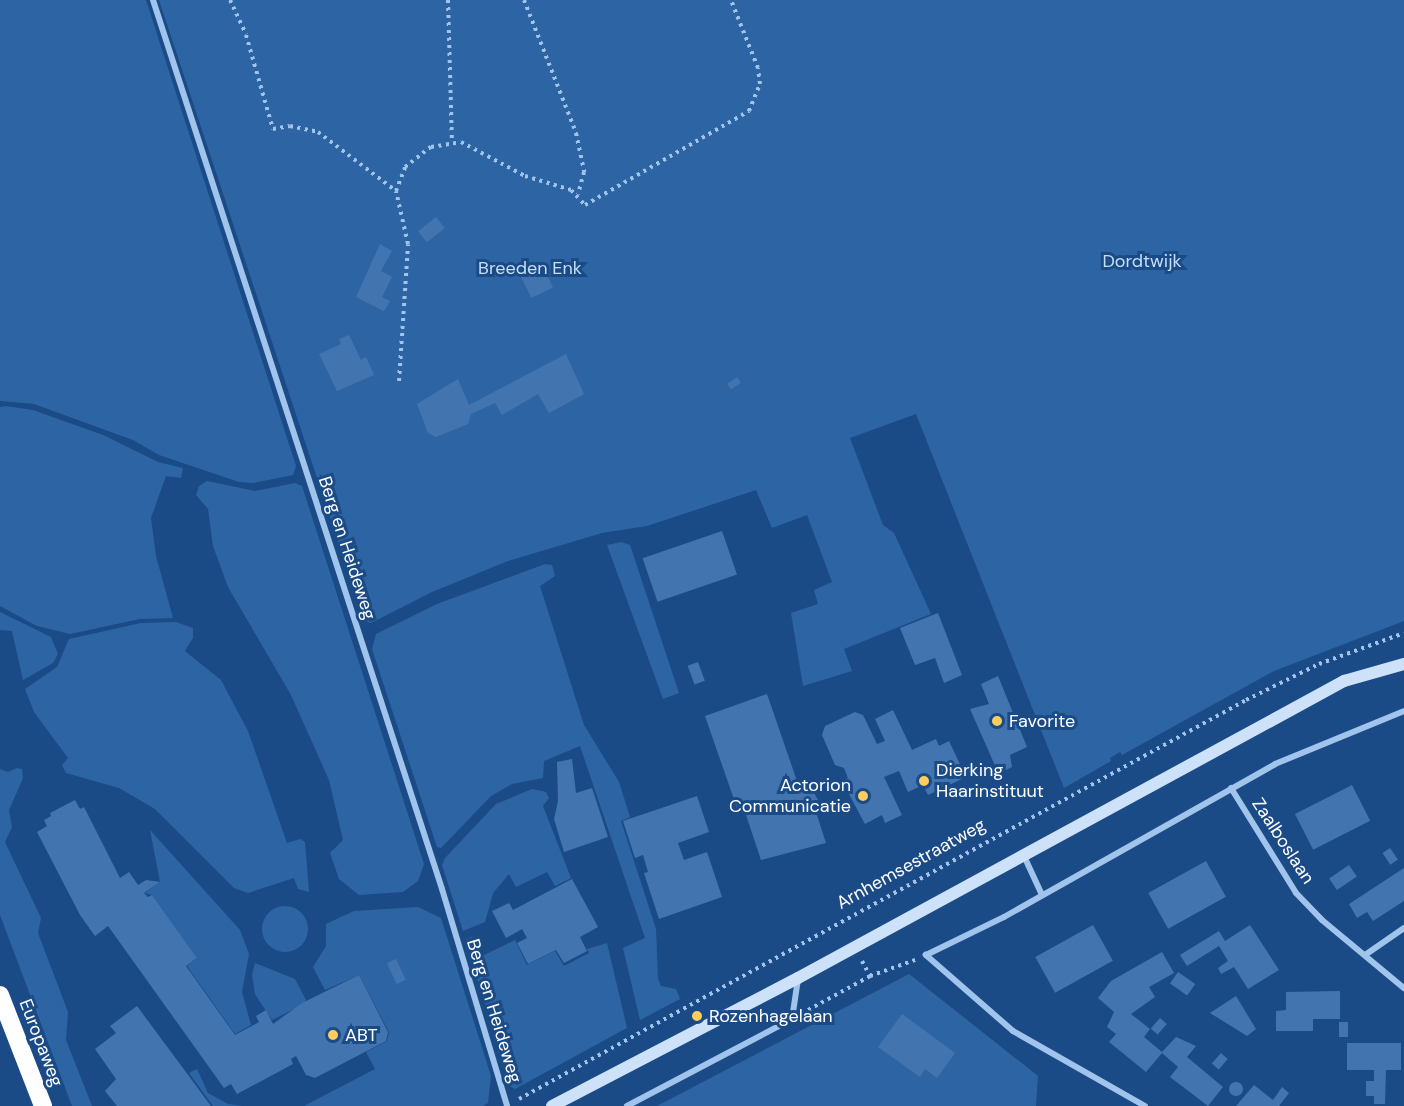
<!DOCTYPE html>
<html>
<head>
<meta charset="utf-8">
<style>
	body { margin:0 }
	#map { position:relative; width:1404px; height:1106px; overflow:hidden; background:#1a4b86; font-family:"DM Sans",sans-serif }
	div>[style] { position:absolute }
	.green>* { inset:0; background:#2d65a4 }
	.round { border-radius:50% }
	.building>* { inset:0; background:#4275b0; transform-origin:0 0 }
	.path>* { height:4px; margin-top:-2px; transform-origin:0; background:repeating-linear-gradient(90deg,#a1c4ec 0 3px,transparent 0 7.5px) }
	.minor>* { height:6px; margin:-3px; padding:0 3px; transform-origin:3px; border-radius:3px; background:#a1c4ec }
	.secondary>* { height:12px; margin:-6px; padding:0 6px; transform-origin:6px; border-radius:6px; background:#cde1f9 }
	.motorway>* { height:18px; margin:-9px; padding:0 9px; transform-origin:9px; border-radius:9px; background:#fff }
	.dots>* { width:16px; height:16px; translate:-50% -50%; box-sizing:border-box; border:3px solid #1a4b86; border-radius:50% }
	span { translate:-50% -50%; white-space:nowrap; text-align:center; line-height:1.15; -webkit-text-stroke:6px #1a4b86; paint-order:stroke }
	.park-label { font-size:18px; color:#c6def9 }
	.street-label { font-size:18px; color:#fff }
	.poi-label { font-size:18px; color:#fff }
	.left { translate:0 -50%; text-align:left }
	.right { translate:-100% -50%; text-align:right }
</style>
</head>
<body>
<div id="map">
	<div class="green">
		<i style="clip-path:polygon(0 0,146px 0,296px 466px,293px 475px,253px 483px,239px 482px,159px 455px,133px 440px,34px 404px,0 401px)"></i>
		<i style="clip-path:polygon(159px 0,1404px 0,1404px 621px,1274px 671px,1122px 755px,1120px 752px,1110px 758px,1111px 761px,1064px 788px,916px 414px,850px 438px,883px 525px,894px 533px,931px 614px,844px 649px,852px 671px,803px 686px,791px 613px,818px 604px,814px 590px,832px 582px,807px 515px,772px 528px,756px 490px,647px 526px,602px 533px,508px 561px,432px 592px,371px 623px,364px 620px)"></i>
		<i style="clip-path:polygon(6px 406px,33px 410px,103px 435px,158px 462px,183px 468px,181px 478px,166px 476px,151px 518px,156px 556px,173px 618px,140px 619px,70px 634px,37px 626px,0 606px,0 407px)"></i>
		<i style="clip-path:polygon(207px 481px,255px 491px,295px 483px,302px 486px,424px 864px,418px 881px,403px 892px,359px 895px,339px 879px,330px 853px,343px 840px,329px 780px,291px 695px,228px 587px,213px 546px,208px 509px,196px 495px,199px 486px)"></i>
		<i style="clip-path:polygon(621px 542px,630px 545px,679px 693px,663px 699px,607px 545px)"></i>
		<i style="clip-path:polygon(545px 564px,552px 565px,555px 576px,540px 586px,584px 725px,619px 782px,630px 817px,621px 821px,656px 929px,658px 979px,661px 986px,676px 989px,680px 999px,640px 1020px,623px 948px,645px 938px,580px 746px,544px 761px,543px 778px,512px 784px,491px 796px,441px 848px,437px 847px,372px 649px,376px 634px,437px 604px)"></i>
		<i style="clip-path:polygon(0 612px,51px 637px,58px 654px,53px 663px,23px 680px,12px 631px,0 630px)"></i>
		<i style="clip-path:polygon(176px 622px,193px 628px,193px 638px,185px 651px,221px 680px,248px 731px,287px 843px,300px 839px,305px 842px,309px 892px,298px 889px,294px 878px,248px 893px,234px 888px,155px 809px,119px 788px,66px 773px,62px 765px,68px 758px,34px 712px,25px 689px,57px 667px,69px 639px,141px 623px)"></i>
		<i style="clip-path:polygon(17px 768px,22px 769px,23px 778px,9px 810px,12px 827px,5px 842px,41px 918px,38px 933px,68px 1012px,66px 1040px,92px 1106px,72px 1106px,0 915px,0 769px,8px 772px)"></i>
		<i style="clip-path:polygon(532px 789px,546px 792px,549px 798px,543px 806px,571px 878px,555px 886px,547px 872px,516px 887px,509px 874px,493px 893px,485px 922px,463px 931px,442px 865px,445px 858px,496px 804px)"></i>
		<i style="clip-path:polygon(150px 830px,240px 930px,249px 954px,242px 992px,251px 1025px,235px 1034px,187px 966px,197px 958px,152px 895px,145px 893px,160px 882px)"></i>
		<i class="round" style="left:262px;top:906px;width:46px;height:46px"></i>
		<i style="clip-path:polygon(418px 907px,441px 918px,491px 1076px,488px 1103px,483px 1106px,304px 1106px,375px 1069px,366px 1052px,387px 1041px,389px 1032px,359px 975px,325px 990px,313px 967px,326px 946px,326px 924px,354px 911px)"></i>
		<i style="clip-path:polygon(472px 937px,480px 957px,515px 940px,527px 965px,555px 951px,564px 966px,589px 953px,587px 949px,607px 943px,627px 1028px,515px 1089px,508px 1085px,466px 939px)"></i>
		<i style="clip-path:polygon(255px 963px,295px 979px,306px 1000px,302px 1005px,272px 1020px,255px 994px,252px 975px)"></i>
		<i style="clip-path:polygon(909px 974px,1038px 1076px,1036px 1106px,657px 1106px)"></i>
		<i style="clip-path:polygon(197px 1069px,208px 1093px,228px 1104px,242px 1106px,213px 1106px,189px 1073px)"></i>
	</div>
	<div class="building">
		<i style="left:436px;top:217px;width:14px;height:23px;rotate:51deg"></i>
		<i style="clip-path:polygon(380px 244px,392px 251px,381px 271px,392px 277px,382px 297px,390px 301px,384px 311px,356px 297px)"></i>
		<i style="left:542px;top:265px;width:25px;height:24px;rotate:64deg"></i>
		<i style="clip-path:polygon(349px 335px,361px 360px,366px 357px,374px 375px,337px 391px,319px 354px,341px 344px,339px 339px)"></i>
		<i style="clip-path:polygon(566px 354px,584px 394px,549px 413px,538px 394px,502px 415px,495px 403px,471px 414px,468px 424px,436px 437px,428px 433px,417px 404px,458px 379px,469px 405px)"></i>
		<i style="left:737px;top:377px;width:7px;height:12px;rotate:56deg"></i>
		<i style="left:722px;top:531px;width:46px;height:84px;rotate:71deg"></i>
		<i style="clip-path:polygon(938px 613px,962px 675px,944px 683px,935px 658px,915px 665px,900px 628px)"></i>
		<i style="left:698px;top:662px;width:20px;height:11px;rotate:70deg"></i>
		<i style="clip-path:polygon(998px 676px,1027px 747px,1010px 755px,1012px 767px,1002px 772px,997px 770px,970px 709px,989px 704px,981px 684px)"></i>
		<i style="clip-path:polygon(767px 694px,797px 781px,806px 778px,818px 800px,813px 803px,826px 843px,761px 860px,743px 806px,737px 808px,705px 716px)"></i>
		<i style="clip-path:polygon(893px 710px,912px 750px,936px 739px,939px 746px,949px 741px,966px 777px,928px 795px,923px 785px,908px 792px,899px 771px,884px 777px,902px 815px,885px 823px,882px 815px,865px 824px,842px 781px,848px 778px,844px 768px,835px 765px,822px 735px,825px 726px,855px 712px,863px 715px,877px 744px,885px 741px,875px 719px)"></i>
		<i style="clip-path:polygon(572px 759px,576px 793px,592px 788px,608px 837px,564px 852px,554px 819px,558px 801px,557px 762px)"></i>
		<i style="left:1352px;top:785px;width:40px;height:64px;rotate:63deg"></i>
		<i style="clip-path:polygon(697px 796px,709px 832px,678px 843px,684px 860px,707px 852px,722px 897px,659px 919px,644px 873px,648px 872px,643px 855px,635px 858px,623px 821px)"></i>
		<i style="clip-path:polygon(75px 800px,80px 809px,84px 807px,120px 878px,129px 872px,138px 885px,146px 880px,160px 882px,144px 893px,148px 897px,152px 895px,197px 958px,186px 966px,235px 1035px,259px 1022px,256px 1016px,266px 1010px,273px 1024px,302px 1003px,359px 975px,388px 1032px,386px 1041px,315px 1078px,306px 1075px,296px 1056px,291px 1059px,293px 1064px,237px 1094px,231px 1084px,224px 1088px,108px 926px,95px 936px,80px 915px,37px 832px,47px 826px,44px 820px,51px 816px,50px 813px)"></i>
		<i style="left:1390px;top:848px;width:14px;height:9px;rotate:56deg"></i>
		<i style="left:1206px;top:861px;width:41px;height:66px;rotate:61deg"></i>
		<i style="left:1349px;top:865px;width:14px;height:24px;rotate:56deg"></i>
		<i style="clip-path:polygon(1404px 868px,1404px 901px,1373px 921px,1367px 912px,1357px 918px,1349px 904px)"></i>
		<i style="clip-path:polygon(572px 879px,598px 927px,580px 937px,587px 951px,564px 963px,556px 950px,528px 964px,517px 943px,527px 938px,522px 929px,506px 938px,492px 911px,509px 903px,513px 910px)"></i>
		<i style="left:1093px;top:925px;width:41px;height:66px;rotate:61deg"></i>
		<i style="clip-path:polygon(1250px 925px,1279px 970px,1248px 989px,1234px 967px,1221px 974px,1218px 968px,1228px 961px,1219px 946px,1187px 966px,1180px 955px,1219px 931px,1225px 941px)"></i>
		<i style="clip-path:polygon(1162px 952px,1174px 973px,1149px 987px,1155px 997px,1131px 1014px,1150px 1029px,1144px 1037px,1162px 1052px,1176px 1037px,1196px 1046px,1187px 1057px,1223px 1087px,1208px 1106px,1170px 1077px,1178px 1067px,1162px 1053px,1146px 1072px,1109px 1042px,1116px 1034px,1107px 1027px,1114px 1012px,1098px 998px,1111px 981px)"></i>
		<i style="left:396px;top:959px;width:23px;height:10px;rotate:65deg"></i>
		<i style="left:1178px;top:972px;width:21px;height:14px;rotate:35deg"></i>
		<i style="clip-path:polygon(1340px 991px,1340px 1019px,1313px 1019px,1313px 1031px,1276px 1031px,1276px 1011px,1286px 1010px,1286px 992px)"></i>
		<i style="clip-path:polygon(1236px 996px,1256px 1029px,1247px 1036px,1210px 1013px)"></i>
		<i style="clip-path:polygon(137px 1006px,211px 1106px,117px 1106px,105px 1091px,116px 1079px,95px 1049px,116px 1033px,110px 1026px)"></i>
		<i style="clip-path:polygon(902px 1014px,955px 1053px,937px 1078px,925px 1069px,920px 1077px,878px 1047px)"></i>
		<i style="left:1160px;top:1018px;width:9px;height:14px;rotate:41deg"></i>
		<i style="left:1339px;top:1022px;width:9px;height:15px"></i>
		<i style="clip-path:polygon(1347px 1043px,1401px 1043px,1401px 1070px,1386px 1070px,1385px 1104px,1374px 1104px,1374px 1096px,1366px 1096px,1366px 1081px,1374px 1081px,1374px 1070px,1347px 1070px)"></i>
		<i style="left:1221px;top:1053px;width:9px;height:14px;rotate:41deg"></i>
		<i class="round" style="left:1229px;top:1082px;width:14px;height:14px"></i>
		<i style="clip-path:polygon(1254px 1085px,1273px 1100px,1282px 1087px,1289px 1093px,1279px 1106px,1236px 1106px)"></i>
	</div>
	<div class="path">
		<i style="left:230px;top:0;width:38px;rotate:65deg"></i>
		<i style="left:246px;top:35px;width:98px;rotate:74deg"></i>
		<i style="left:273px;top:129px;width:17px;rotate:-10deg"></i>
		<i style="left:290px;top:126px;width:29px;rotate:12deg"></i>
		<i style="left:318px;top:132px;width:98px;rotate:37.1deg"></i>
		<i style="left:448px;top:0;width:142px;rotate:88.4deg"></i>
		<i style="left:524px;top:0;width:143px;rotate:68.6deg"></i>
		<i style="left:576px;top:133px;width:40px;rotate:78deg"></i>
		<i style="left:584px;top:172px;width:23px;rotate:105deg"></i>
		<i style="left:399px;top:381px;width:137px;rotate:-86.2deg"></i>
		<i style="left:408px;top:244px;width:54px;rotate:-102.8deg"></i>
		<i style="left:396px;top:191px;width:26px;rotate:-69deg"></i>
		<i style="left:405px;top:167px;width:33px;rotate:-38deg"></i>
		<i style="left:431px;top:147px;width:30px;rotate:-9deg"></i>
		<i style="left:461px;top:142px;width:72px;rotate:28deg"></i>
		<i style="left:525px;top:176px;width:48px;rotate:16.9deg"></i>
		<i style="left:571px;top:190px;width:21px;rotate:47deg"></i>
		<i style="left:585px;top:205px;width:189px;rotate:-29.8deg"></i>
		<i style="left:749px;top:111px;width:29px;rotate:-68deg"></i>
		<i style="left:760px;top:84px;width:16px;rotate:-97deg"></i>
		<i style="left:758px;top:68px;width:73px;rotate:-111.7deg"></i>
		<i style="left:862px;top:961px;width:17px;rotate:62deg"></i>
		<i style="left:808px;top:1010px;width:71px;rotate:-28.7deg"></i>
		<i style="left:870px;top:976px;width:48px;rotate:-19.6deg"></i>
		<i style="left:519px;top:1099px;width:829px;rotate:-28.76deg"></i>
		<i style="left:1246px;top:700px;width:81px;rotate:-26.3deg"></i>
		<i style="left:1319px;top:664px;width:90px;rotate:-20deg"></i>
	</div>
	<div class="minor">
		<i style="left:153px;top:0;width:935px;rotate:71.99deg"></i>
		<i style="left:442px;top:889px;width:227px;rotate:73.3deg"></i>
		<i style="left:1231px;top:788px;width:123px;rotate:58.2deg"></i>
		<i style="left:1296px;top:893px;width:37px;rotate:46deg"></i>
		<i style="left:1322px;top:920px;width:107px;rotate:39.7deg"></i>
		<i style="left:1024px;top:856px;width:43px;rotate:65.2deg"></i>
		<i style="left:1365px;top:955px;width:47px;rotate:-34.7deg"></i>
		<i style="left:627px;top:1106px;width:187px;rotate:-27.8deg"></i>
		<i style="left:792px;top:1019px;width:40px;rotate:-81.5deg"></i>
		<i style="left:1145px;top:1106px;width:152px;rotate:-150.4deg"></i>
		<i style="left:1013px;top:1031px;width:116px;rotate:-138.9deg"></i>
		<i style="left:926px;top:955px;width:87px;rotate:-26deg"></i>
		<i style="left:1004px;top:917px;width:311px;rotate:-29.4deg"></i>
		<i style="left:1275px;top:764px;width:139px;rotate:-22.3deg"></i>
	</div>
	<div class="secondary">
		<i style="left:552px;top:1106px;width:277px;rotate:-27.5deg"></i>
		<i style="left:798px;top:978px;width:622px;rotate:-28.54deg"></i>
		<i style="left:1344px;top:681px;width:62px;rotate:-15.8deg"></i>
	</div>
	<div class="motorway">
		<i style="left:0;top:995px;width:119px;rotate:68.8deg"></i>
	</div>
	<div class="dots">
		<i style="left:997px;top:721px;background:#fecd5d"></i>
		<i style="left:924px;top:781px;background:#fecd5d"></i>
		<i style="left:863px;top:796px;background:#fecd5d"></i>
		<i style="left:697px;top:1016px;background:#fecd5d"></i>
		<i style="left:333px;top:1035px;background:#fecd5d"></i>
	</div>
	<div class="park-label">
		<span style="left:1142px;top:261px">Dordtwijk</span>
		<span style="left:530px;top:268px">Breeden Enk</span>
	</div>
	<div class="street-label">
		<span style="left:347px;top:548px;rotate:72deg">Berg en Heideweg</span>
		<span style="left:1283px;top:841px;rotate:57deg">Zaalboslaan</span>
		<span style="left:911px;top:864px;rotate:-29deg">Arnhemsestraatweg</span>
		<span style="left:494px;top:1011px;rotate:73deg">Berg en Heideweg</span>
		<span style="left:41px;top:1043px;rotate:69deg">Europaweg</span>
	</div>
	<div class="poi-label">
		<span class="left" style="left:1009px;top:721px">Favorite</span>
		<span class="left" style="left:936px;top:781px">Dierking<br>Haarinstituut</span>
		<span class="right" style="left:851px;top:796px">Actorion<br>Communicatie</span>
		<span class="left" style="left:709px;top:1016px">Rozenhagelaan</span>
		<span class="left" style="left:345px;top:1035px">ABT</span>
	</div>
</div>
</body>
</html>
